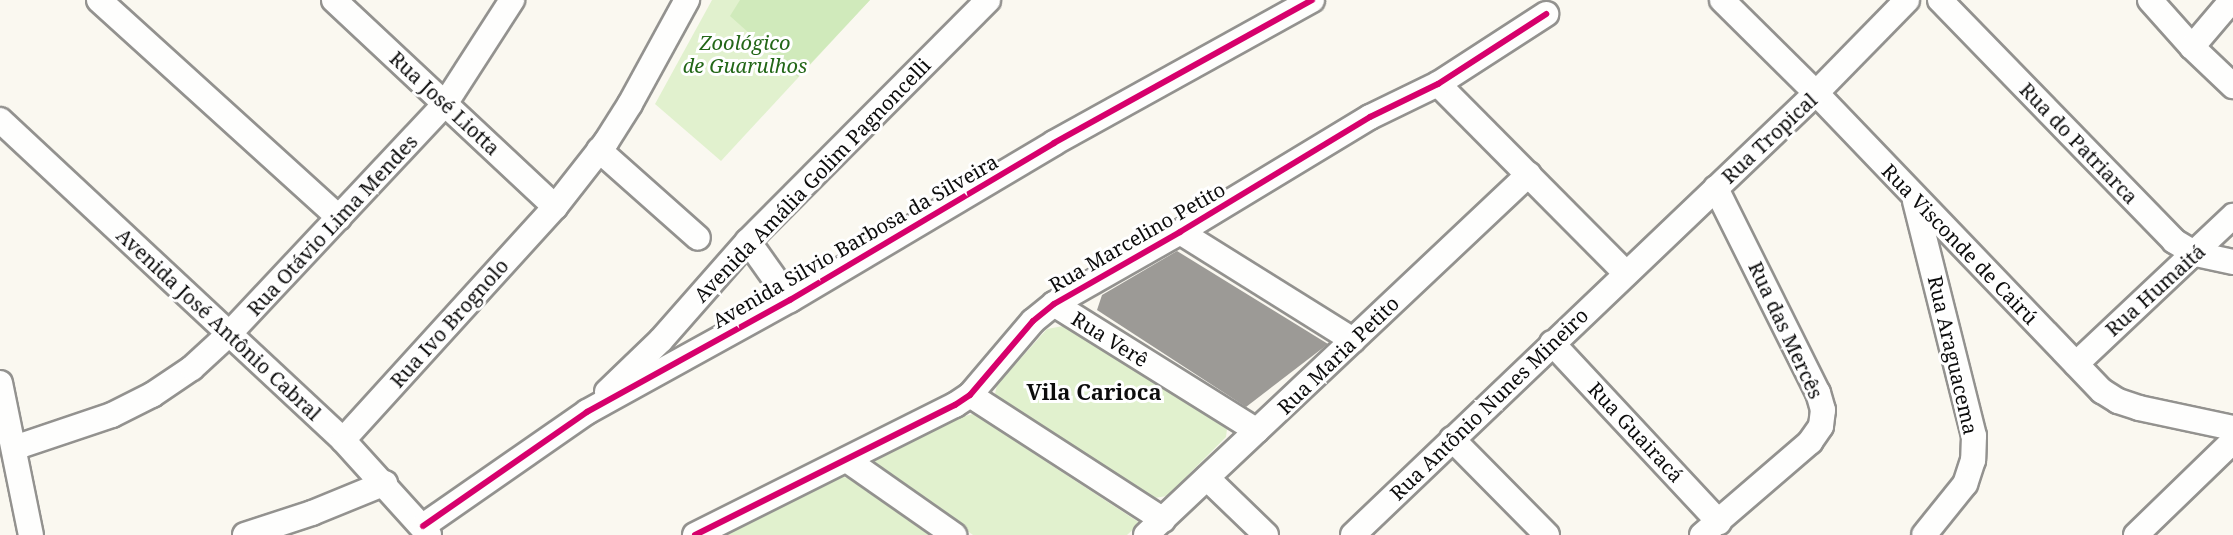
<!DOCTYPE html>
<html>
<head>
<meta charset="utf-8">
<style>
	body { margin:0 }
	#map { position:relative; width:2233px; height:535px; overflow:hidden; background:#faf8f0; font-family:"Noto Serif",serif }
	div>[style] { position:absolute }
	.green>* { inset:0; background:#e1f1ce }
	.forest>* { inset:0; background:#d0eabb }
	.building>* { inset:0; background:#9c9a96 }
	.roads { filter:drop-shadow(2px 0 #93928f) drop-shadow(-2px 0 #93928f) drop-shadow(0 2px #93928f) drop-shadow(0 -2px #93928f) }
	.minor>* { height:24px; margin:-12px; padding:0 12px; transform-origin:12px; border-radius:12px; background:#fefefd }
	.cycleway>* { height:6px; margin:-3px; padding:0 3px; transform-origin:3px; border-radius:3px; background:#d6006c }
	span { translate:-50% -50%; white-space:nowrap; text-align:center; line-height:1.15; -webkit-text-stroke:6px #fff; paint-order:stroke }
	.park-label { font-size:20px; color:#236718; font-style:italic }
	.street-label { font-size:20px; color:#0c0c0c }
	.quarter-label { font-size:22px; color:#0c0c0c; font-weight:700 }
</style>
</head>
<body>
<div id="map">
	<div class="green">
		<i style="clip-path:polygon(712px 0,870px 0,721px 161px,655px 104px)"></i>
		<i style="clip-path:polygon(1063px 326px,1227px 429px,1226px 437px,1167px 496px,1148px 499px,1000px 403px,995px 394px,997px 385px,1047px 329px)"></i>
		<i style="clip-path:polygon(973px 414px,1140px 523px,1127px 535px,973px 535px,874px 465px,875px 457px,957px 418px)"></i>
		<i style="clip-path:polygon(834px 475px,848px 478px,929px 535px,721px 535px)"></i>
	</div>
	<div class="forest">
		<i style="clip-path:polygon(740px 0,870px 0,798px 77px,730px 16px)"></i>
	</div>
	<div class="building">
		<i style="clip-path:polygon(1177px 251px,1328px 344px,1246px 407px,1097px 310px,1102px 295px)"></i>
	</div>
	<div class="roads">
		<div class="minor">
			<i style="left:99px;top:0;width:324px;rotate:42.2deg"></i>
			<i style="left:334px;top:0;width:303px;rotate:43.1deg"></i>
			<i style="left:1722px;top:0;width:132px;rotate:44.7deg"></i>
			<i style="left:1816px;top:93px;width:413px;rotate:46.2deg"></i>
			<i style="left:2102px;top:391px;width:19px;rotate:32deg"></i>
			<i style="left:2118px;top:401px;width:22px;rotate:18deg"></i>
			<i style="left:2139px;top:408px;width:96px;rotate:12deg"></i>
			<i style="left:1940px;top:0;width:336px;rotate:45.8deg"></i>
			<i style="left:2174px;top:241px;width:26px;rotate:31deg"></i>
			<i style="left:2196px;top:254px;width:38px;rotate:12deg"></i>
			<i style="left:2150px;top:0;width:63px;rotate:48.2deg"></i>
			<i style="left:2192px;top:47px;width:57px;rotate:43.6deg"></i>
			<i style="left:2192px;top:47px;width:62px;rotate:-49.6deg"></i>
			<i style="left:1438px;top:84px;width:267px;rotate:45.2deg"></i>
			<i style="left:0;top:120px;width:469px;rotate:43deg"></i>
			<i style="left:343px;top:440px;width:128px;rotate:47.8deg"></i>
			<i style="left:599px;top:150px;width:132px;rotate:41.6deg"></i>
			<i style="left:1915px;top:201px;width:242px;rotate:75.9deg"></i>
			<i style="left:1974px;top:436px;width:24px;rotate:92deg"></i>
			<i style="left:1973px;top:460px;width:25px;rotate:108deg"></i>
			<i style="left:1965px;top:484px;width:65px;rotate:128.8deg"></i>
			<i style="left:1180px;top:232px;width:204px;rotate:32deg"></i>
			<i style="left:748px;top:241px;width:72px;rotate:54.6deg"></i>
			<i style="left:1054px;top:304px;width:239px;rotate:32deg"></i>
			<i style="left:1552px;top:343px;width:245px;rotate:47deg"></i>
			<i style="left:2076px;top:364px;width:216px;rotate:-43.3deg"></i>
			<i style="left:0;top:383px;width:155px;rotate:78.5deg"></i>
			<i style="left:607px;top:392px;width:75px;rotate:-43.9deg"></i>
			<i style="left:661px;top:340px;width:132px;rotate:-48.7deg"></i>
			<i style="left:748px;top:241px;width:340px;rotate:-45.1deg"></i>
			<i style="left:970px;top:395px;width:230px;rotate:32.9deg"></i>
			<i style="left:1452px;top:439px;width:135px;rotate:45.3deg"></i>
			<i style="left:343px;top:440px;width:315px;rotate:-47.7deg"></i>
			<i style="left:555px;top:207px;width:83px;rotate:-51.9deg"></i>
			<i style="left:606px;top:142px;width:45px;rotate:-57.7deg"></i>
			<i style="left:630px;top:104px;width:119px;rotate:-61.3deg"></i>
			<i style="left:14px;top:448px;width:103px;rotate:-18.6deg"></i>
			<i style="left:112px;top:415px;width:45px;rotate:-26.6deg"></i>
			<i style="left:152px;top:395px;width:48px;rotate:-34deg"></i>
			<i style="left:192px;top:368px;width:50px;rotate:-42.6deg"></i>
			<i style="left:229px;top:334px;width:316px;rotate:-46.8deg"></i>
			<i style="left:445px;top:104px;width:124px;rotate:-57.2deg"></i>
			<i style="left:847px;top:460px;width:131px;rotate:35deg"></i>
			<i style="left:1207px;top:478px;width:82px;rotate:44deg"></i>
			<i style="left:423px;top:526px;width:200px;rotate:-34.8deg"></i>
			<i style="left:587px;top:412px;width:232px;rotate:-28.9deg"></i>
			<i style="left:790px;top:300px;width:307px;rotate:-30.7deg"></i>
			<i style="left:1054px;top:143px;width:295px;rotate:-29deg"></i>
			<i style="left:245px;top:535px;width:71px;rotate:-18.2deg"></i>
			<i style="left:312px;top:513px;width:79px;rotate:-22.3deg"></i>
			<i style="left:695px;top:535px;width:291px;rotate:-26.6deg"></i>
			<i style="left:955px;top:405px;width:18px;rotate:-34deg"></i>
			<i style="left:970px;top:395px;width:97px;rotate:-49.6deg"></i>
			<i style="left:1033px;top:321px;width:27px;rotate:-39deg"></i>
			<i style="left:1054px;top:304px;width:145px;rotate:-29.7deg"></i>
			<i style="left:1180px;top:232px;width:222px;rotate:-31.2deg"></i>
			<i style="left:1370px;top:117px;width:76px;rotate:-25.9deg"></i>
			<i style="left:1438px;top:84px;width:129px;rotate:-32.9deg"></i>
			<i style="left:1146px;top:535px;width:526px;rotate:-43.31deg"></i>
			<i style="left:1353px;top:535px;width:640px;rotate:-43.67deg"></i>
			<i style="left:1816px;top:93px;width:130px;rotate:-45.6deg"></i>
			<i style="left:1702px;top:535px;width:143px;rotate:-40.7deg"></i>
			<i style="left:1810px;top:442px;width:19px;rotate:-55deg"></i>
			<i style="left:1821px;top:426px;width:16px;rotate:-83deg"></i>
			<i style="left:1823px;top:410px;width:18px;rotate:-106deg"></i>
			<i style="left:1818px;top:393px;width:229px;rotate:-116.5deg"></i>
			<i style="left:2136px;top:535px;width:135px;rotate:-44.1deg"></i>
		</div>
	</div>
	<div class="cycleway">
		<i style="left:423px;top:526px;width:200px;rotate:-34.8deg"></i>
		<i style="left:587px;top:412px;width:232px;rotate:-28.9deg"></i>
		<i style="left:790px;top:300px;width:307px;rotate:-30.7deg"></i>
		<i style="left:1054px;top:143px;width:295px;rotate:-29deg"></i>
		<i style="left:695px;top:535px;width:291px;rotate:-26.6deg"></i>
		<i style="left:955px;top:405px;width:18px;rotate:-34deg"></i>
		<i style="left:970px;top:395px;width:97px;rotate:-49.6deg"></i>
		<i style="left:1033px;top:321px;width:27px;rotate:-39deg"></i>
		<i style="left:1054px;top:304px;width:145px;rotate:-29.7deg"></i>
		<i style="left:1180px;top:232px;width:222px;rotate:-31.2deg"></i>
		<i style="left:1370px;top:117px;width:76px;rotate:-25.9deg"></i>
		<i style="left:1438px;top:84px;width:129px;rotate:-32.9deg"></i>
	</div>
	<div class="park-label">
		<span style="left:745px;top:54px">Zoológico<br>de Guarulhos</span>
	</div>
	<div class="street-label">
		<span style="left:445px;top:103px;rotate:43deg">Rua José Liotta</span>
		<span style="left:1769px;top:138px;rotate:-43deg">Rua Tropical</span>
		<span style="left:2079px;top:143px;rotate:46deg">Rua do Patriarca</span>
		<span style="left:812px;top:180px;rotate:-46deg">Avenida Amália Golim Pagnoncelli</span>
		<span style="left:332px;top:225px;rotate:-47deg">Rua Otávio Lima Mendes</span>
		<span style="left:1137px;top:237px;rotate:-30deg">Rua Marcelino Petito</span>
		<span style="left:855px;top:241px;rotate:-30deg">Avenida Silvio Barbosa da Silveira</span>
		<span style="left:1960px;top:244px;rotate:46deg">Rua Visconde de Cairú</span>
		<span style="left:2155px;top:290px;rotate:-42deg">Rua Humaitá</span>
		<span style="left:449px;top:323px;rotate:-48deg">Rua Ivo Brognolo</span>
		<span style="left:219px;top:324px;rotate:43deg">Avenida José Antônio Cabral</span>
		<span style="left:1786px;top:330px;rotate:65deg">Rua das Mercês</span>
		<span style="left:1110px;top:339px;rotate:32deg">Rua Verê</span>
		<span style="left:1338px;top:355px;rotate:-44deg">Rua Maria Petito</span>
		<span style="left:1953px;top:355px;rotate:77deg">Rua Araguacema</span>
		<span style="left:1489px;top:404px;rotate:-44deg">Rua Antônio Nunes Mineiro</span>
		<span style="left:1636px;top:432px;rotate:47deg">Rua Guairacá</span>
	</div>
	<div class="quarter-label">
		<span style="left:1094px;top:392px">Vila Carioca</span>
	</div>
</div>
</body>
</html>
